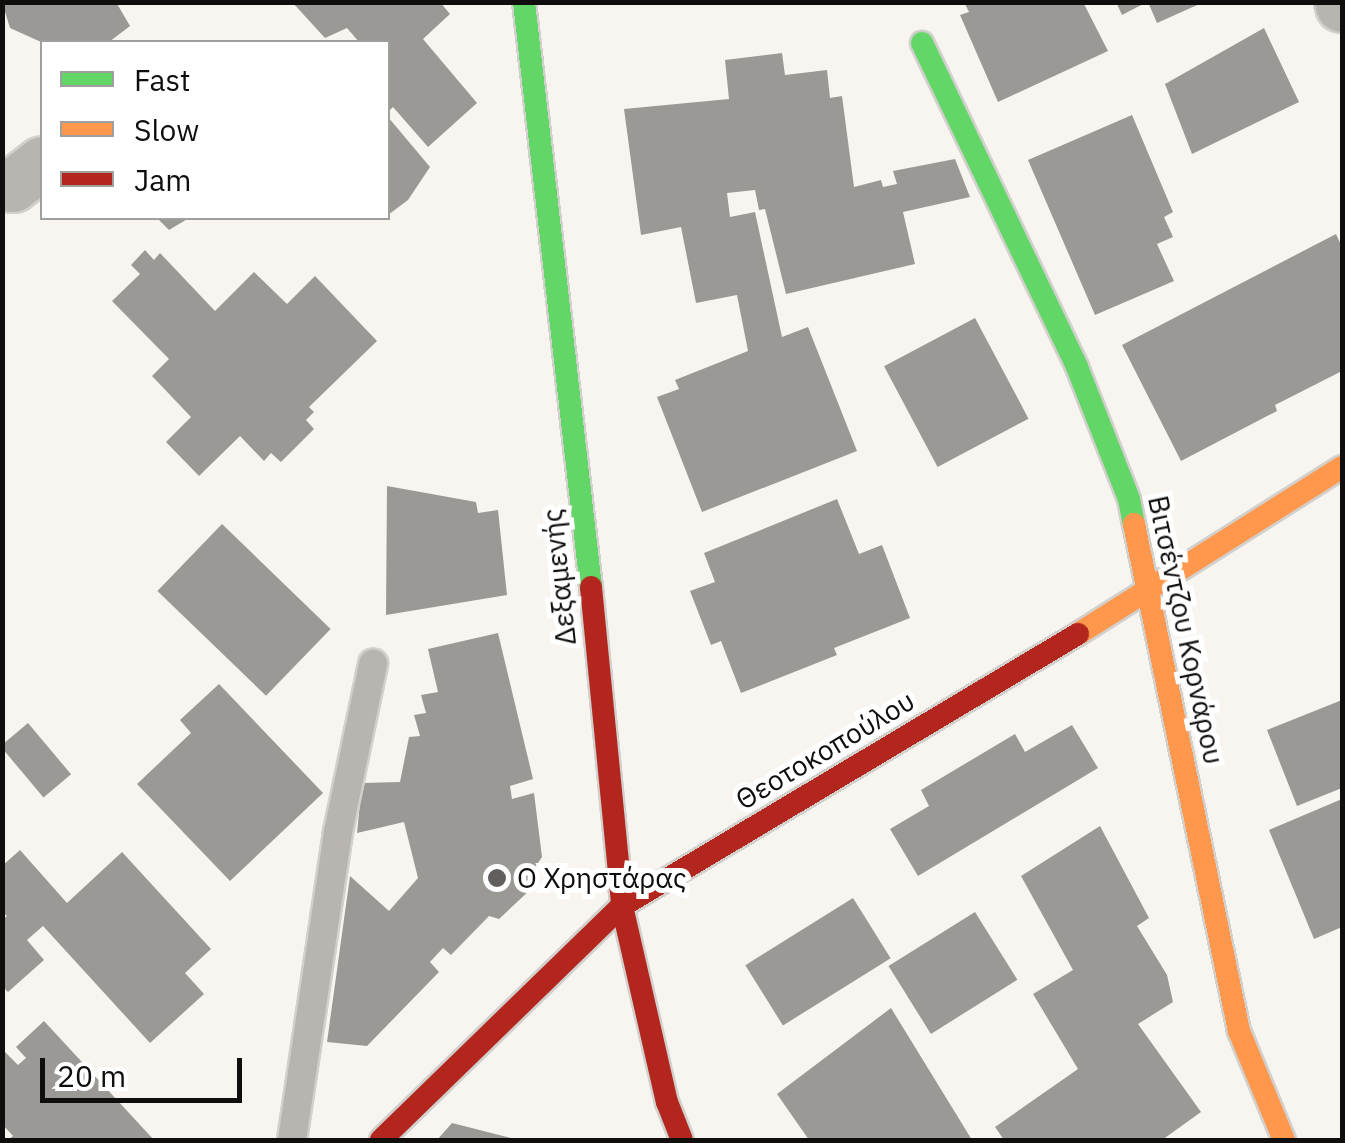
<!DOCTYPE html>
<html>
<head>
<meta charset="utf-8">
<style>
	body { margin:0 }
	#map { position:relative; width:1345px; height:1143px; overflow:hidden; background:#f8f5f1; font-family:"IBM Plex Sans",sans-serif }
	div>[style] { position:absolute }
	.building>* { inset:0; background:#9a9996; transform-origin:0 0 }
	.roads { filter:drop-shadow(2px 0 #d2d0cd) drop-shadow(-2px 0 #d2d0cd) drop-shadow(0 2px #d2d0cd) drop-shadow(0 -2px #d2d0cd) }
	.lane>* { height:28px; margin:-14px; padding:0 14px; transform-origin:14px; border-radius:14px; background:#b8b4b0 }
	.street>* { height:52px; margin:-26px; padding:0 26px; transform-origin:26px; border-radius:26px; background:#b8b4b0 }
	.fast>* { height:22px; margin:-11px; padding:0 11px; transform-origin:11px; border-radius:11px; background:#63d668 }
	.slow>* { height:22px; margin:-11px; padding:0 11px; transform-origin:11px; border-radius:11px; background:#ff974d }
	.jam>* { height:22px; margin:-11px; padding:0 11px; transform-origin:11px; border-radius:11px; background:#b3261e }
	.dots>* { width:28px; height:28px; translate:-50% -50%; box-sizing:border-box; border:5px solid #fff; border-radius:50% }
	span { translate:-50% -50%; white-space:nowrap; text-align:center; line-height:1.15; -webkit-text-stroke:10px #fff; paint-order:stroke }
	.street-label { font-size:28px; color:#100e0c }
	.poi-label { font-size:28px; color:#100e0c }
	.left { translate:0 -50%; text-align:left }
	.frame { position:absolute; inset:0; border:5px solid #100e0c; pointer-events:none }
	.legend { position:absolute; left:40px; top:40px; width:350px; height:180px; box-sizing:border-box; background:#fff; border:2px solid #9f9f9e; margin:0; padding:12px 18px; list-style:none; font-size:30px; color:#100e0c }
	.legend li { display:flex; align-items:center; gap:20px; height:50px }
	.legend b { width:50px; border:2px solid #9f9f9e }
	.scale { position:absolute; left:40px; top:1058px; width:202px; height:45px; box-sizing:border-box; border:5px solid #100e0c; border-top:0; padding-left:12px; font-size:30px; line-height:35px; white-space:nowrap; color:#100e0c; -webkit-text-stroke:8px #fff; paint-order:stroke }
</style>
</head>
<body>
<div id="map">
	<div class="building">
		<i style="clip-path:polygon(2px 2px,116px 2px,130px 26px,109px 42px,41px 42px,10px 28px)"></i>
		<i style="clip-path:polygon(292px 2px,440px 2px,450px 14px,423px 39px,477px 103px,428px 147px,393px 107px,388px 112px,388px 42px,359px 42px,347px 28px,325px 38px)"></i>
		<i style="clip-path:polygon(964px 2px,1083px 2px,1108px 51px,998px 102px,960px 15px,969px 12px)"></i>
		<i style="clip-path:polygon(1116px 2px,1147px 2px,1122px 15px)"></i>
		<i style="clip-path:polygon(1148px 2px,1204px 2px,1157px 23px)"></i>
		<i style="clip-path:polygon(1264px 28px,1299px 102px,1192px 154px,1165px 84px)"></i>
		<i style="clip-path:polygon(782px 53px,785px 75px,827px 70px,830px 98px,842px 96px,854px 187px,881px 180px,883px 187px,897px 184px,893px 171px,955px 159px,970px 197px,903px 212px,915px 264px,786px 294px,765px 209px,759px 210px,755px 190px,727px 193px,730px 217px,755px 212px,782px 337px,808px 327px,857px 451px,702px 512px,657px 397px,679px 389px,675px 380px,748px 351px,737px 295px,696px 303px,681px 227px,641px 235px,624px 109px,729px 99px,725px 60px)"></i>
		<i style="clip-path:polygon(1132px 115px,1173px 212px,1164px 217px,1173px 237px,1157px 244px,1174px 281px,1095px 315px,1028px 160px)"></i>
		<i style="clip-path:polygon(388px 117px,430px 167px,408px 200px,388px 215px)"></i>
		<i style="clip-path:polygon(157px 218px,189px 218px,169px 230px)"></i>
		<i style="clip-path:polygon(1336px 234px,1342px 247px,1342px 371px,1275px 405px,1277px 411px,1181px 461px,1122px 345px)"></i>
		<i style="clip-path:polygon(145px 250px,154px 260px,160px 253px,215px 311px,254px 272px,287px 304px,315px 276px,377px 341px,309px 407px,314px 412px,306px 420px,314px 429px,281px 462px,271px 453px,264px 461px,240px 436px,199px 476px,166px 442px,191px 417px,152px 376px,169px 359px,112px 301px,140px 274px,131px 265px)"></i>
		<i style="left:975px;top:318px;width:114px;height:103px;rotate:62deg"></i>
		<i style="clip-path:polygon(387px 486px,476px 502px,478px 513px,498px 510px,507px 595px,386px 615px)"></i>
		<i style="clip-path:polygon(837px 499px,859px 554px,882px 545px,910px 618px,834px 648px,837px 655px,741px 693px,721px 641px,711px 645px,690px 591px,715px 582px,704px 553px)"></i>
		<i style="left:222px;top:524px;width:151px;height:93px;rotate:44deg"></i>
		<i style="clip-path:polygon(498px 633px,533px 779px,510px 786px,512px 799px,534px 793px,542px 857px,530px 875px,531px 889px,499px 919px,489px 916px,451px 955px,443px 948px,430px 962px,439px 972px,367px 1046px,327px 1042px,350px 876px,389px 911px,418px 878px,404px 822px,357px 833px,362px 783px,400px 782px,409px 737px,420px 736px,414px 715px,426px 713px,421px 695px,438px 692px,428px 649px)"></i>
		<i style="clip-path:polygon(219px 684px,323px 793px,230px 881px,137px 784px,191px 733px,180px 720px)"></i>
		<i style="clip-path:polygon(1342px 700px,1342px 788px,1297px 806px,1267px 730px)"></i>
		<i style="left:28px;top:723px;width:67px;height:36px;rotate:50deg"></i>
		<i style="clip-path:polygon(1072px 725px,1098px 768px,918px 876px,890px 829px,929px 806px,921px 790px,1015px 734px,1025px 752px)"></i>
		<i style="clip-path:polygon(1342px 799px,1342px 927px,1314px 939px,1269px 830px)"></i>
		<i style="clip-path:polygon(1100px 826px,1149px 918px,1137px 926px,1167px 975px,1173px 1002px,1138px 1024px,1201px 1112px,1162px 1140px,1004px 1140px,995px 1127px,1078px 1069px,1033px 994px,1073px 970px,1021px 876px)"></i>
		<i style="clip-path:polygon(20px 850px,67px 903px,122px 852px,211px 949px,185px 973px,204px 994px,150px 1043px,43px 926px,27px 940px,44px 960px,8px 992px,2px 986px,2px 920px,7px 916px,2px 912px,2px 866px)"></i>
		<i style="left:853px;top:898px;width:71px;height:127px;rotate:58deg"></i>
		<i style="left:975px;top:912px;width:80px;height:102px;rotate:58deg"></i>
		<i style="clip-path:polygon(891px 1008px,972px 1140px,809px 1140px,777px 1094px)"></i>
		<i style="clip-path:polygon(44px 1021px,154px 1140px,8px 1140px,13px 1136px,2px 1124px,2px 1049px,18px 1065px,26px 1058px,16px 1047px)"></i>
		<i style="clip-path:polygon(452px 1123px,515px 1139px,515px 1140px,437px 1140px)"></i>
	</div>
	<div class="roads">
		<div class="lane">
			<i style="left:292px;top:1140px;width:311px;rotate:-81.5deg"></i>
			<i style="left:338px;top:832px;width:172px;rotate:-78.2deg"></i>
		</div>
		<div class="street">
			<i style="left:1341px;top:2px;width:4px;rotate:76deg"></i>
			<i style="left:2px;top:184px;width:11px;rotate:10deg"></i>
			<i style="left:13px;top:186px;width:37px;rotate:-38deg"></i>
		</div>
		<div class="fast">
			<i style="left:524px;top:2px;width:589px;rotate:83.47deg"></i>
			<i style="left:922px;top:43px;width:359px;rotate:64.4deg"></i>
			<i style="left:1077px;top:367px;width:142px;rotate:68.5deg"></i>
			<i style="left:1129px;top:499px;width:25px;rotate:79deg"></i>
		</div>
		<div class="slow">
			<i style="left:1134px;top:524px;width:518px;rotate:78.3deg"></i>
			<i style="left:1239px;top:1031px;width:118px;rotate:67.6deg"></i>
			<i style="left:1078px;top:634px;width:312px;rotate:-32.3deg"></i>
		</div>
		<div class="jam">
			<i style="left:591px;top:587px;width:321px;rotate:84.4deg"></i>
			<i style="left:622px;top:906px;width:201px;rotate:77.1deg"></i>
			<i style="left:667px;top:1102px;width:41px;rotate:68.5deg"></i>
			<i style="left:381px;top:1140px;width:336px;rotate:-44.2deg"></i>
			<i style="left:622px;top:906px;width:531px;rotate:-30.82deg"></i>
		</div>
	</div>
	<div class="dots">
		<i style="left:497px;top:878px;background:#615f5c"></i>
	</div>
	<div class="street-label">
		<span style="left:559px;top:577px;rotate:-96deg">Δεξαμενής</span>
		<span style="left:1186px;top:630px;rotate:78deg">Βιτσέντζου Κορνάρου</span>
		<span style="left:825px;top:750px;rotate:-31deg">Θεοτοκοπούλου</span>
	</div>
	<div class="poi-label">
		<span class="left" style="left:517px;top:878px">Ο Χρηστάρας</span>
	</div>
	<div class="frame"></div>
	<ul class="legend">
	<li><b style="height:12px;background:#63d668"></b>Fast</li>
	<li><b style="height:12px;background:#ff974d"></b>Slow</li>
	<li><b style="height:12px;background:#b3261e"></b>Jam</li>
	</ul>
	<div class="scale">20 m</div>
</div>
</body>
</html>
